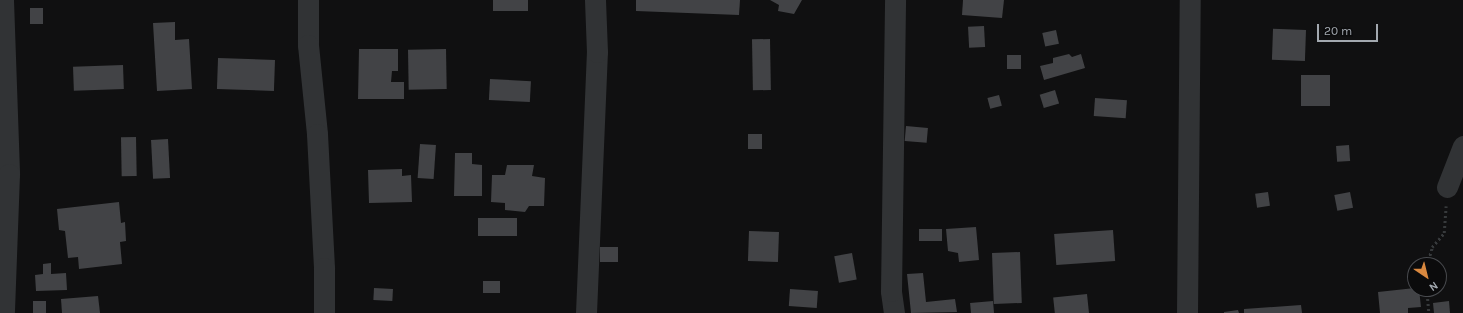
<!DOCTYPE html>
<html>
<head>
<meta charset="utf-8">
<style>
	body { margin:0 }
	#map { position:relative; width:1463px; height:313px; overflow:hidden; background:#101011; font-family:Karla,sans-serif }
	div>[style] { position:absolute }
	.building>* { inset:0; background:#424346; transform-origin:0 0 }
	.path>* { height:2.5px; margin-top:-1.25px; transform-origin:0; background:repeating-linear-gradient(90deg,#373a3c 0 2px,transparent 0 5px) }
	.minor>* { height:21px; margin:-10.5px; padding:0 10.5px; transform-origin:10.5px; border-radius:10.5px; background:#313335 }
	span { translate:-50% -50%; white-space:nowrap; text-align:center; line-height:1.15; -webkit-text-stroke:4px #0b0b0c; paint-order:stroke }
	.north { position:absolute; left:1407px; top:257px; width:40px; height:40px; box-sizing:border-box; background:#0b0b0c; border:1px solid #484a4e; border-radius:50%; rotate:145deg; font-size:11px; font-weight:700; line-height:16px; text-align:center; color:#a3a9b0 }
	.north::after { content:''; display:block; margin:auto; width:14px; height:18px; background:#d9883f; clip-path:polygon(50% 0,100% 100%,50% 72%,0 100%) }
	.scale { position:absolute; left:1317px; top:24px; width:61px; height:18px; box-sizing:border-box; border:2px solid #a3a9b0; border-top:0; padding-left:5px; font-size:12px; line-height:14px; white-space:nowrap; color:#a3a9b0; -webkit-text-stroke:3px #0b0b0c; paint-order:stroke }
</style>
</head>
<body>
<div id="map">
	<div class="building">
		<i style="left:493px;top:0;width:35px;height:11px"></i>
		<i style="clip-path:polygon(636px 0,740px 0,739px 15px,636px 11px)"></i>
		<i style="clip-path:polygon(770px 0,802px 0,794px 14px,778px 11px,779px 5px)"></i>
		<i style="clip-path:polygon(963px 0,1004px 0,1002px 18px,962px 15px)"></i>
		<i style="left:30px;top:8px;width:13px;height:16px"></i>
		<i style="clip-path:polygon(175px 22px,175px 40px,189px 39px,192px 89px,157px 91px,153px 23px)"></i>
		<i style="left:984px;top:26px;width:21px;height:16px;rotate:87deg"></i>
		<i style="left:1056px;top:30px;width:14px;height:14px;rotate:78deg"></i>
		<i style="left:1306px;top:30px;width:31px;height:33px;rotate:92deg"></i>
		<i style="left:770px;top:39px;width:51px;height:18px;rotate:89deg"></i>
		<i style="clip-path:polygon(359px 49px,398px 49px,398px 71px,392px 71px,391px 82px,404px 82px,404px 99px,358px 99px)"></i>
		<i style="left:446px;top:49px;width:40px;height:38px;rotate:89deg"></i>
		<i style="clip-path:polygon(1069px 54px,1072px 57px,1081px 54px,1085px 68px,1044px 80px,1040px 66px,1053px 63px,1053px 58px)"></i>
		<i style="left:1007px;top:55px;width:14px;height:14px"></i>
		<i style="left:275px;top:60px;width:31px;height:57px;rotate:92deg"></i>
		<i style="left:123px;top:65px;width:24px;height:50px;rotate:88deg"></i>
		<i style="left:1301px;top:75px;width:29px;height:31px"></i>
		<i style="left:490px;top:79px;width:41px;height:21px;rotate:3deg"></i>
		<i style="left:1055px;top:90px;width:14px;height:16px;rotate:73deg"></i>
		<i style="left:999px;top:95px;width:11px;height:12px;rotate:75deg"></i>
		<i style="left:1095px;top:98px;width:32px;height:18px;rotate:4deg"></i>
		<i style="left:906px;top:126px;width:22px;height:15px;rotate:5deg"></i>
		<i style="left:748px;top:134px;width:14px;height:15px"></i>
		<i style="left:136px;top:137px;width:39px;height:15px;rotate:89deg"></i>
		<i style="left:168px;top:139px;width:39px;height:17px;rotate:87deg"></i>
		<i style="left:420px;top:144px;width:16px;height:34px;rotate:4deg"></i>
		<i style="left:1349px;top:145px;width:16px;height:13px;rotate:86deg"></i>
		<i style="clip-path:polygon(455px 153px,472px 153px,472px 164px,482px 165px,482px 196px,454px 196px)"></i>
		<i style="clip-path:polygon(507px 165px,534px 165px,532px 176px,545px 178px,544px 206px,529px 206px,525px 212px,505px 210px,505px 203px,491px 202px,492px 175px,505px 175px)"></i>
		<i style="clip-path:polygon(402px 169px,402px 176px,411px 175px,412px 202px,369px 203px,368px 170px)"></i>
		<i style="left:1268px;top:192px;width:14px;height:13px;rotate:82deg"></i>
		<i style="left:1350px;top:192px;width:16px;height:16px;rotate:79deg"></i>
		<i style="clip-path:polygon(119px 202px,121px 223px,125px 222px,126px 241px,120px 242px,122px 264px,79px 269px,78px 257px,68px 258px,65px 231px,59px 230px,57px 209px)"></i>
		<i style="left:478px;top:218px;width:39px;height:18px"></i>
		<i style="clip-path:polygon(976px 227px,979px 260px,959px 262px,958px 253px,948px 251px,946px 229px)"></i>
		<i style="left:919px;top:229px;width:23px;height:12px"></i>
		<i style="left:1113px;top:230px;width:31px;height:59px;rotate:86deg"></i>
		<i style="left:749px;top:231px;width:30px;height:30px;rotate:2deg"></i>
		<i style="left:618px;top:247px;width:15px;height:18px;rotate:90deg"></i>
		<i style="left:1020px;top:252px;width:51px;height:28px;rotate:88deg"></i>
		<i style="left:852px;top:253px;width:27px;height:18px;rotate:80deg"></i>
		<i style="clip-path:polygon(51px 263px,51px 274px,66px 273px,67px 290px,36px 291px,35px 275px,43px 274px,43px 264px)"></i>
		<i style="clip-path:polygon(923px 273px,926px 302px,955px 299px,957px 312px,911px 313px,907px 274px)"></i>
		<i style="left:483px;top:281px;width:17px;height:12px"></i>
		<i style="left:374px;top:288px;width:19px;height:12px;rotate:3deg"></i>
		<i style="clip-path:polygon(1415px 288px,1419px 289px,1421px 307px,1408px 308px,1408px 313px,1380px 313px,1378px 292px)"></i>
		<i style="left:790px;top:289px;width:28px;height:17px;rotate:4deg"></i>
		<i style="left:1087px;top:294px;width:19px;height:34px;rotate:84deg"></i>
		<i style="clip-path:polygon(98px 296px,100px 313px,62px 313px,61px 299px)"></i>
		<i style="left:46px;top:301px;width:12px;height:13px;rotate:90deg"></i>
		<i style="left:993px;top:301px;width:12px;height:23px;rotate:85deg"></i>
		<i style="clip-path:polygon(1449px 301px,1450px 313px,1434px 313px,1433px 303px)"></i>
		<i style="clip-path:polygon(1301px 305px,1302px 313px,1244px 313px,1244px 309px)"></i>
		<i style="clip-path:polygon(1238px 310px,1239px 313px,1224px 313px,1224px 312px)"></i>
	</div>
	<div class="path">
		<i style="left:1427px;top:265px;width:19px;rotate:-74deg"></i>
		<i style="left:1432px;top:247px;width:18px;rotate:-49deg"></i>
		<i style="left:1444px;top:233px;width:27px;rotate:-86deg"></i>
		<i style="left:1427px;top:289px;width:24px;rotate:85deg"></i>
	</div>
	<div class="minor">
		<i style="left:3px;top:0;width:174px;rotate:88deg"></i>
		<i style="left:9px;top:174px;width:139px;rotate:92.1deg"></i>
		<i style="left:308px;top:0;width:45px;rotate:90deg"></i>
		<i style="left:308px;top:45px;width:89px;rotate:84.2deg"></i>
		<i style="left:317px;top:134px;width:134px;rotate:87deg"></i>
		<i style="left:324px;top:268px;width:45px;rotate:90deg"></i>
		<i style="left:1447px;top:187px;width:44px;rotate:-68.7deg"></i>
		<i style="left:586px;top:313px;width:261px;rotate:-87.6deg"></i>
		<i style="left:597px;top:52px;width:52px;rotate:-92.2deg"></i>
		<i style="left:894px;top:313px;width:22px;rotate:-98deg"></i>
		<i style="left:891px;top:291px;width:291px;rotate:-89.2deg"></i>
		<i style="left:1187px;top:313px;width:313px;rotate:-89.5deg"></i>
	</div>
	<div class="north">N</div>
	<div class="scale">20 m</div>
</div>
</body>
</html>
